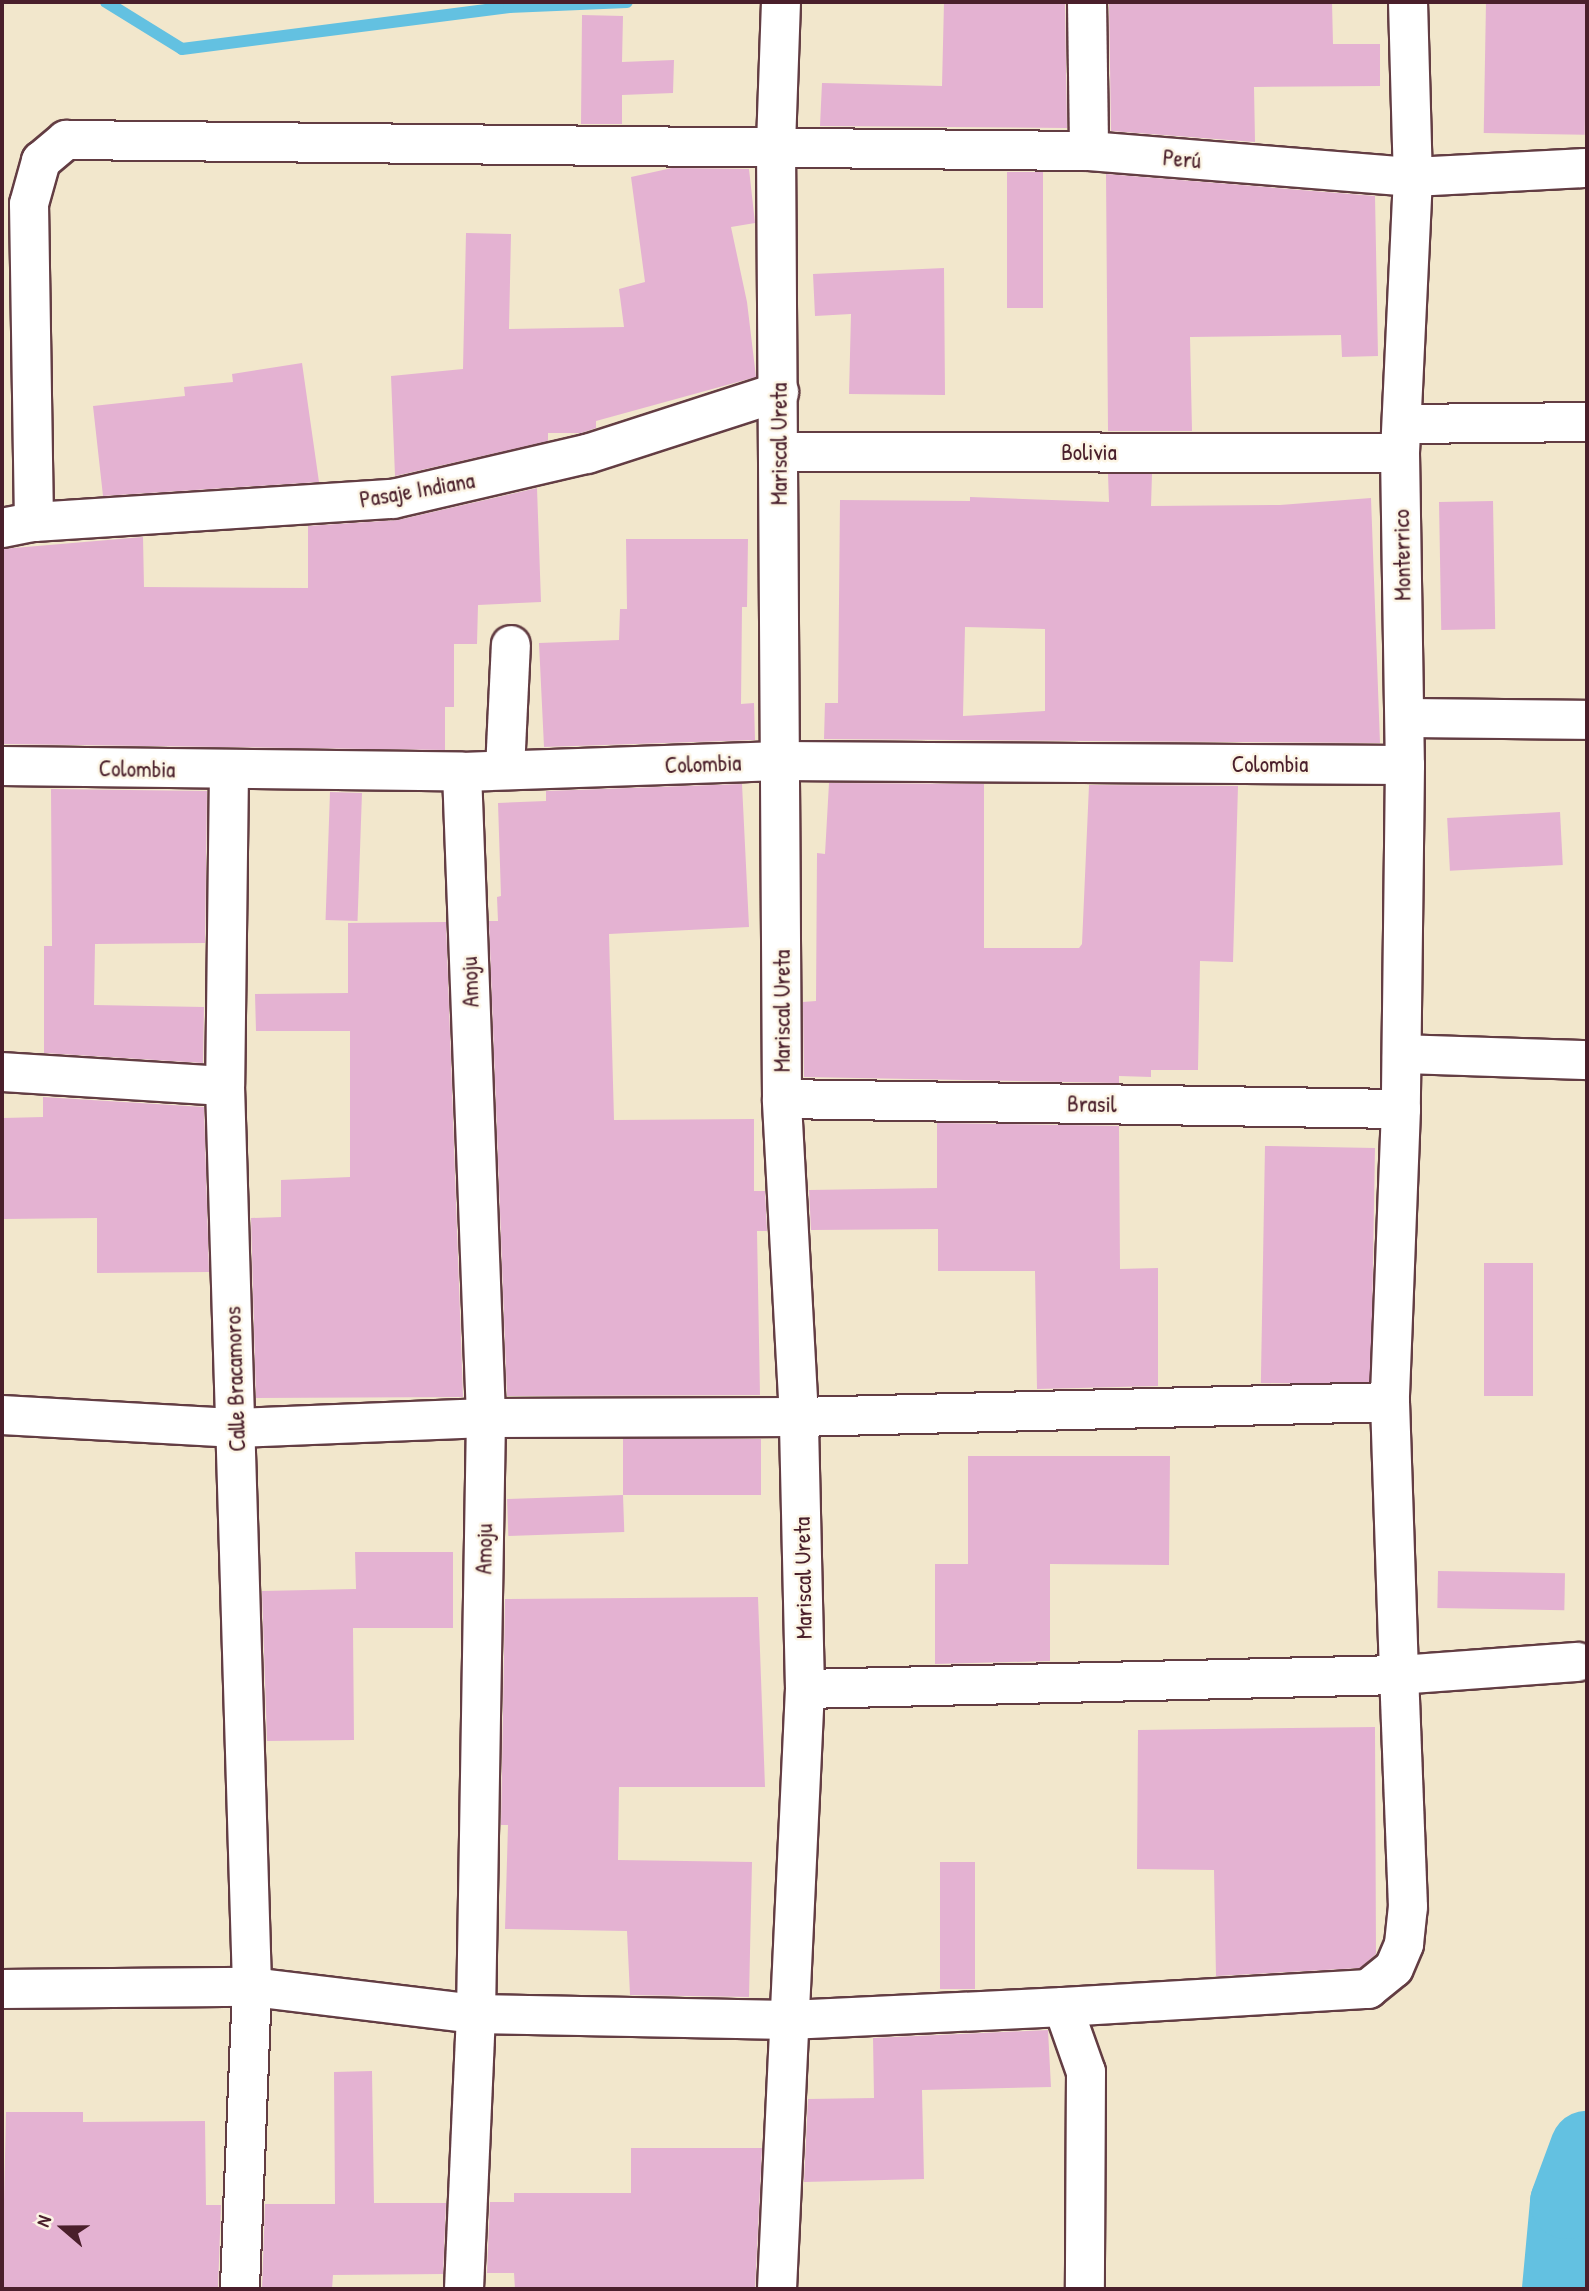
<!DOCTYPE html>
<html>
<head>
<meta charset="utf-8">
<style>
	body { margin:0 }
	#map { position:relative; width:1589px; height:2291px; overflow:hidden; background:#f2e7cc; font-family:"Patrick Hand",sans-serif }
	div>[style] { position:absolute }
	.stream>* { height:12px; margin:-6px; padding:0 6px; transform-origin:6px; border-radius:6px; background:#63c1e1 }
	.river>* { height:74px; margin:-37px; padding:0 37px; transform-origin:37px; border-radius:37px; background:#63c1e1 }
	.building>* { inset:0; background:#e4b2d2; transform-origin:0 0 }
	.roads { filter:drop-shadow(2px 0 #633d43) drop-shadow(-2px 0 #633d43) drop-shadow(0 2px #633d43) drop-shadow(0 -2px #633d43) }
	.minor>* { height:38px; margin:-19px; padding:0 19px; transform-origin:19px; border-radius:19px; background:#fff }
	span { translate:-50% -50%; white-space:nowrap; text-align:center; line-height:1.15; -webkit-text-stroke:5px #fcf5e5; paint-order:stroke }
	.street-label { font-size:23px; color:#4a1f2b }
	.frame { position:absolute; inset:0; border:4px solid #4a1f2b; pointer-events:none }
	.north { position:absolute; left:28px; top:2193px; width:70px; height:70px; -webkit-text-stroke:5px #fcf5e5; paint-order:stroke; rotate:290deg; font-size:19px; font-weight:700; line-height:28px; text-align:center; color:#4a1f2b }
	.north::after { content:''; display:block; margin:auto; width:24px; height:32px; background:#4a1f2b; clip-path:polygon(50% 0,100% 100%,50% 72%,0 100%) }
</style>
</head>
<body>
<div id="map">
	<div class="stream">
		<i style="left:106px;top:2px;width:89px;rotate:31.7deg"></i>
		<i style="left:182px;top:49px;width:330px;rotate:-7.3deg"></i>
		<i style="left:509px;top:7px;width:118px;rotate:-2.4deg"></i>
	</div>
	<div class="river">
		<i style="left:1559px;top:2289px;width:87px;rotate:-84.7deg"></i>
		<i style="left:1567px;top:2202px;width:58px;rotate:-69.7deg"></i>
	</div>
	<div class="building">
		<i style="clip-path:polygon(944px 2px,1065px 2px,1067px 128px,820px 126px,822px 83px,942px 86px)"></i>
		<i style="clip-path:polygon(1109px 2px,1332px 2px,1333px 44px,1380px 44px,1380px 86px,1254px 87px,1255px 142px,1111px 131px)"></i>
		<i style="left:1486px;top:2px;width:101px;height:131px;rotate:1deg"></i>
		<i style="clip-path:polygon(582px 15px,623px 16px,622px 62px,674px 60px,673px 93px,622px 95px,622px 124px,581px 124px)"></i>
		<i style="clip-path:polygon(672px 168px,749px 169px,755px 223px,731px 227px,747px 302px,756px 377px,596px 421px,596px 428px,581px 433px,548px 433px,548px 441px,395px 476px,391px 376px,463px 369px,466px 233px,511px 234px,509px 329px,624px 327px,619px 289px,645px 282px,631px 177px)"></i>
		<i style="left:1007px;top:172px;width:36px;height:136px"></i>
		<i style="clip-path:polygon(1106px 174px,1375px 196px,1378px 356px,1342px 357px,1341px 335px,1190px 337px,1192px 431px,1108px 431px)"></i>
		<i style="clip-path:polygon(944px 268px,945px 395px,849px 394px,851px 314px,815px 316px,813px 274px)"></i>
		<i style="clip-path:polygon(302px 363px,319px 482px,103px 496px,93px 406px,185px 396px,184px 387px,233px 382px,232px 374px)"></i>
		<i style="clip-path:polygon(evenodd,1108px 474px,1152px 474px,1151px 506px,1280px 505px,1371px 498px,1380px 743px,824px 739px,825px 703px,838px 703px,840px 500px,970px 501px,970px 497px,1109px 502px,1108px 474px,965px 627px,1045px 629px,1045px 711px,963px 716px,965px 627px)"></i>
		<i style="clip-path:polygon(537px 488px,541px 602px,478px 605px,477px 644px,454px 644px,454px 707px,445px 707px,445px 750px,2px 744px,2px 549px,143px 537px,144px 587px,308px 588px,308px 526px,398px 520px)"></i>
		<i style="left:1493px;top:501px;width:128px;height:54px;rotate:89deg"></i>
		<i style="clip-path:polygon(626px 539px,748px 539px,747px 607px,742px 607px,741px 704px,754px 703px,755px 740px,544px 747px,539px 643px,619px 640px,620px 609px,627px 609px)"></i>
		<i style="clip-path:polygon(829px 783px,984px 784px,984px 948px,1079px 948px,1082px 944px,1089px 785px,1238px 786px,1233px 962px,1200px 961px,1198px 1070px,1151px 1070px,1151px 1077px,1119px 1076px,1119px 1083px,804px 1077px,803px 1002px,816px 1001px,817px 853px,825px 854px)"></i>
		<i style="clip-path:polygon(742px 784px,749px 927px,609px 934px,614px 1120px,754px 1119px,754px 1191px,765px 1191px,767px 1231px,757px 1231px,760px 1395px,507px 1396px,489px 921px,498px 921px,497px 897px,501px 896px,498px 803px,546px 801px,546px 791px)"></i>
		<i style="clip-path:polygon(51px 789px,207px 791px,205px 943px,95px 944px,94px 1005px,204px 1007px,203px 1063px,44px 1053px,44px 946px,52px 946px)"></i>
		<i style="left:330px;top:792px;width:32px;height:128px;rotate:2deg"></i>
		<i style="left:1560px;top:812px;width:53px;height:113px;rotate:87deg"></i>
		<i style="clip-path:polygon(446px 922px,463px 1397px,256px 1398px,251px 1218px,281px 1217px,281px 1180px,350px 1177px,350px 1031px,256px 1031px,255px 994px,348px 993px,348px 923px)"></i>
		<i style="clip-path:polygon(43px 1097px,204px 1107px,209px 1272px,97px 1273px,97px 1218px,4px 1219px,4px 1118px,43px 1117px)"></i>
		<i style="clip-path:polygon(937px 1123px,1119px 1126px,1120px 1269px,1158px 1268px,1158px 1386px,1037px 1389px,1035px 1271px,938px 1271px,938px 1229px,811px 1230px,809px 1190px,937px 1188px)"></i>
		<i style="left:1265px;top:1146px;width:110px;height:237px;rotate:1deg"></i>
		<i style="left:1533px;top:1263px;width:133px;height:49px;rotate:90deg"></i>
		<i style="left:623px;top:1439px;width:138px;height:56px"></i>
		<i style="clip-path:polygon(968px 1456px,1170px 1456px,1169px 1565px,1050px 1564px,1050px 1661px,935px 1664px,935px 1564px,968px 1564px)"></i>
		<i style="left:623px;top:1495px;width:37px;height:116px;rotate:88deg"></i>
		<i style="clip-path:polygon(355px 1552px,453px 1552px,453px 1628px,353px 1628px,354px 1740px,267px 1741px,262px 1591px,356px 1589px)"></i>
		<i style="left:1438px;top:1571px;width:127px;height:37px;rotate:1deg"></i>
		<i style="clip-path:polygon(758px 1597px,765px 1787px,619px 1787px,618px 1860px,752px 1862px,749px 1997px,630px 1995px,627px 1931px,505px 1929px,508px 1825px,501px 1825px,505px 1599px)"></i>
		<i style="clip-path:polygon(1375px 1727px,1376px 1954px,1360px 1968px,1216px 1976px,1214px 1870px,1137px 1869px,1138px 1730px)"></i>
		<i style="left:975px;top:1862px;width:127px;height:35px;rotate:90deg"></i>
		<i style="clip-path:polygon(1048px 2030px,1051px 2087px,922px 2090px,924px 2179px,804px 2182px,808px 2099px,874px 2098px,873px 2038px)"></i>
		<i style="clip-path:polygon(372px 2071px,374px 2203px,446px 2203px,443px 2274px,333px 2275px,332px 2289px,262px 2289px,265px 2204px,335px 2204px,334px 2072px)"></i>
		<i style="clip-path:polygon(6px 2112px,83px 2112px,83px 2122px,205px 2121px,206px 2205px,221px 2205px,218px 2289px,2px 2289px)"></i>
		<i style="clip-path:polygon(631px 2148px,762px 2148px,755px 2289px,515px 2289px,514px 2273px,487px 2273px,490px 2202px,514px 2202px,514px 2193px,631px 2193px)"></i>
	</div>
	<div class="roads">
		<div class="minor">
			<i style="left:1087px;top:2px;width:149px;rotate:89.2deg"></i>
			<i style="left:1408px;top:2px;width:175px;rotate:88.4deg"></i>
			<i style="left:1413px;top:177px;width:276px;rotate:92.7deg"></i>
			<i style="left:1400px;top:453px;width:312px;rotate:89.1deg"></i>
			<i style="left:1405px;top:765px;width:344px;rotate:90.7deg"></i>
			<i style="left:1401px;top:1109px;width:293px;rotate:92.2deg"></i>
			<i style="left:1390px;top:1402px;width:273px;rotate:88.1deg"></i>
			<i style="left:1399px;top:1675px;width:179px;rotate:-4.2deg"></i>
			<i style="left:1402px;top:424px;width:185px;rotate:-0.6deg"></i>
			<i style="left:778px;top:452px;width:622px;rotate:0.09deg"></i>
			<i style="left:34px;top:522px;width:318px;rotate:-90.9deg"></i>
			<i style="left:29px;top:204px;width:45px;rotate:-74.4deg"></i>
			<i style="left:41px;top:161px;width:33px;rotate:-40deg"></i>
			<i style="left:66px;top:140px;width:1023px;rotate:0.62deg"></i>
			<i style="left:1089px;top:151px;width:325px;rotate:4.6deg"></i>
			<i style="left:1413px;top:177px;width:174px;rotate:-3deg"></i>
			<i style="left:2px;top:528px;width:33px;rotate:-11deg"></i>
			<i style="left:34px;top:522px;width:360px;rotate:-3.7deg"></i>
			<i style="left:393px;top:499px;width:199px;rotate:-13.1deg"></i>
			<i style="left:587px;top:454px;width:202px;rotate:-17.9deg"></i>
			<i style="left:1405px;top:718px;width:182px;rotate:0.6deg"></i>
			<i style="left:2px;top:766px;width:460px;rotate:0.7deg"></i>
			<i style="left:462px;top:772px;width:318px;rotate:-2deg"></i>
			<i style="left:780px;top:761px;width:625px;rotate:0.37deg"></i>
			<i style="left:229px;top:770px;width:316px;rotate:90.7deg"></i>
			<i style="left:225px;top:1086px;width:901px;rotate:88.28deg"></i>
			<i style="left:252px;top:1987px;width:226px;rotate:6.9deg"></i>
			<i style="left:476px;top:2014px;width:275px;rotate:92.5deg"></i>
			<i style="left:505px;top:770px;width:125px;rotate:-87.3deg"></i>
			<i style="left:462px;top:772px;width:646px;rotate:87.87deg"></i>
			<i style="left:486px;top:1418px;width:596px;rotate:90.96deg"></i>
			<i style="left:476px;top:2014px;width:313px;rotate:1.1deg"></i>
			<i style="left:789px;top:2020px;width:274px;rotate:-2.7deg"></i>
			<i style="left:1063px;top:2007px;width:306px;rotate:-3.4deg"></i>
			<i style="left:1368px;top:1989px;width:33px;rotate:-39deg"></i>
			<i style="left:1394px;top:1968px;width:26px;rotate:-67deg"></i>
			<i style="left:1404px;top:1944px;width:37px;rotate:-84deg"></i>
			<i style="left:1408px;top:1907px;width:232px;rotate:-92.2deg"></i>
			<i style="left:1399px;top:1675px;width:594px;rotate:178.65deg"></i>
			<i style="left:1402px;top:1054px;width:185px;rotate:1.9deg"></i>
			<i style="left:2px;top:1072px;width:223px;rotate:3.6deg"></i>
			<i style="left:782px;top:1099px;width:619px;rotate:0.93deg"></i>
			<i style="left:2px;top:1415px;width:235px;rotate:3.2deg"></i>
			<i style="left:237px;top:1428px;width:249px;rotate:-2.3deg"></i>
			<i style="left:486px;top:1418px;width:313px;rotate:-0.2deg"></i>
			<i style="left:799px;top:1417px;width:591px;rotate:-1.45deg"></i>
			<i style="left:2px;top:1989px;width:250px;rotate:-0.5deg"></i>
			<i style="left:252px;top:1987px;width:302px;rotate:92.3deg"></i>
			<i style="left:1063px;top:2007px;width:69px;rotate:70.5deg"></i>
			<i style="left:1086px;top:2072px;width:217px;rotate:90.3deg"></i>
			<i style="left:777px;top:2289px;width:601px;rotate:-87.33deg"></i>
			<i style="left:805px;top:1689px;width:272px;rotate:-91.3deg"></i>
			<i style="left:799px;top:1417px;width:318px;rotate:-93.1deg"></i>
			<i style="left:782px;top:1099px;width:954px;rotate:-90.36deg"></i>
			<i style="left:776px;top:145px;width:143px;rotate:-88deg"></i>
		</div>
	</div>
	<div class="street-label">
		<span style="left:1182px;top:159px;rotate:5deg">Perú</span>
		<span style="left:779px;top:444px;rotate:-90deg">Mariscal Ureta</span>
		<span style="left:1089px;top:452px">Bolivia</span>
		<span style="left:417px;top:490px;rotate:-10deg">Pasaje Indiana</span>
		<span style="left:1402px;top:555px;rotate:-91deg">Monterrico</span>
		<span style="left:703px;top:764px;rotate:-2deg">Colombia</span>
		<span style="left:1270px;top:764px">Colombia</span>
		<span style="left:137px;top:769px;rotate:1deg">Colombia</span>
		<span style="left:470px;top:982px;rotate:-92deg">Amoju</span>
		<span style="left:782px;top:1011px;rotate:-90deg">Mariscal Ureta</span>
		<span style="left:1092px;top:1104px;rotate:1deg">Brasil</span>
		<span style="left:235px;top:1379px;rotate:-92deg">Calle Bracamoros</span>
		<span style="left:484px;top:1549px;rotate:-89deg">Amoju</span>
		<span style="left:803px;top:1578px;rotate:-91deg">Mariscal Ureta</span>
	</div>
	<div class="frame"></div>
	<div class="north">N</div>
</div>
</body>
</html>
